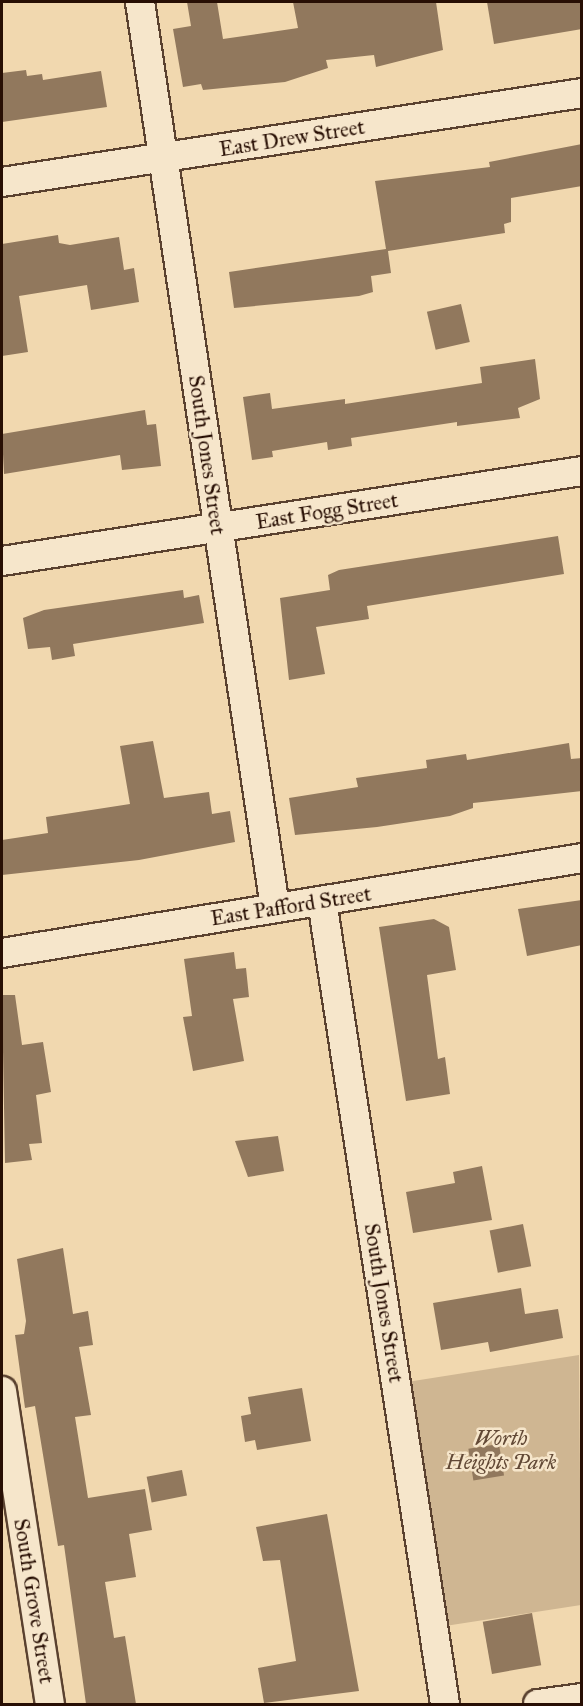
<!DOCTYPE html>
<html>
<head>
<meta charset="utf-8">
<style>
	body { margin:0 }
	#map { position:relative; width:583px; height:1706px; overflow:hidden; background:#f1d8af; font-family:"IM FELL Great Primer",serif }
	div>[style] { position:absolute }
	.green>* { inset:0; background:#cfb692 }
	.building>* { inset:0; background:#91785d; transform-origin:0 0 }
	.roads { filter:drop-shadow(2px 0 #5a412f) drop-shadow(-2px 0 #5a412f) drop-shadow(0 2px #5a412f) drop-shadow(0 -2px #5a412f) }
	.minor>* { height:28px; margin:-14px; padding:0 14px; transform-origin:14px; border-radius:14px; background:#f6e6cb }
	span { translate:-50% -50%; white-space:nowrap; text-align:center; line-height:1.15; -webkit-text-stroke:5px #f6e6cb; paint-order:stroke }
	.street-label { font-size:21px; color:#280f04 }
	.park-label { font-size:21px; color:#624936; font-style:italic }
	.frame { position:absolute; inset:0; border:3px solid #280f04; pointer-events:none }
</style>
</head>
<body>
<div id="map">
	<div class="green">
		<i style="clip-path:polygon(579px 1355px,581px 1605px,445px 1626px,407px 1382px)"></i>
	</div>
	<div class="building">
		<i style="clip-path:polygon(187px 2px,217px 2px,223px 39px,298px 28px,293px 2px,436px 2px,443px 50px,376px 67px,374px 55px,326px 60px,328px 68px,285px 82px,203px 90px,201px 84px,183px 87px,173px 29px,191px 26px)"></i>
		<i style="clip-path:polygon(487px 2px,582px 2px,582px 29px,494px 44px)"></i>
		<i style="clip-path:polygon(26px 70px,27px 76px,42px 74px,43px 80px,101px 71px,107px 107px,2px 122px,2px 73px)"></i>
		<i style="clip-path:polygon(582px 144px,582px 186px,511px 198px,511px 222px,504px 224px,505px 233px,388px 251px,391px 273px,371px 276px,373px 292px,359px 296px,234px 308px,229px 272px,386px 249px,375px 181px,490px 167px,489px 162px)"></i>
		<i style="clip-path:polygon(58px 235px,59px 243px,70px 245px,119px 237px,124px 270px,134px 268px,139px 302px,91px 310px,87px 285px,19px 296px,28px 352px,2px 356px,2px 244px)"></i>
		<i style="left:461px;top:304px;width:39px;height:35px;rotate:77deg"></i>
		<i style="clip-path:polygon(535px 359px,540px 399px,518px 408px,520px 418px,457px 426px,457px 422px,351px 438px,352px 446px,328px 450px,327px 442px,272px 451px,273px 457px,252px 460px,243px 397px,270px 393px,272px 409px,345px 399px,345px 404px,482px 383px,480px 367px)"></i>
		<i style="clip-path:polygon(145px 410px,147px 425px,156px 424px,161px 466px,122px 470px,120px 455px,4px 474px,2px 434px)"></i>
		<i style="clip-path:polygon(558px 536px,564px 574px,367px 606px,369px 619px,316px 627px,325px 674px,289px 680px,280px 598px,330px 590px,328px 575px,339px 570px)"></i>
		<i style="clip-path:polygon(183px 590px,184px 598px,199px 595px,204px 623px,73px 644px,75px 656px,52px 660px,50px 647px,28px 649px,23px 618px,44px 610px)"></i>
		<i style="clip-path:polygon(153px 741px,164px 798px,209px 792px,212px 814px,230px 811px,235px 842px,139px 860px,2px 875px,2px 840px,48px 833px,46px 817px,130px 804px,120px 746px)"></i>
		<i style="clip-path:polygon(569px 743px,571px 759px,582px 758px,582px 791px,473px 803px,473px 808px,450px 816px,377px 827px,295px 835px,289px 798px,358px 787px,356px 778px,427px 768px,426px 760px,466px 754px,467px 760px)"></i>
		<i style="clip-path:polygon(582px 900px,582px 945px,527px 956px,518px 909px)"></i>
		<i style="clip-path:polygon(434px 919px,449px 927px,456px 970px,427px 975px,438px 1059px,445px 1057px,450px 1094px,406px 1101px,379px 927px)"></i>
		<i style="clip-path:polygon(234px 952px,236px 969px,246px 968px,249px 997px,233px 999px,244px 1061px,193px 1071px,183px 1017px,192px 1016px,184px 959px)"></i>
		<i style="clip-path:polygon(2px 995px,15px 995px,22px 1045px,43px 1042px,51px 1092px,36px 1095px,42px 1143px,29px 1144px,32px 1160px,5px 1163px)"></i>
		<i style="clip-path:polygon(278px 1136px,284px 1171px,248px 1177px,235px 1141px)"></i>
		<i style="clip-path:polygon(482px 1166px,492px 1220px,413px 1233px,406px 1192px,455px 1183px,453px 1172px)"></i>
		<i style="left:523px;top:1224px;width:43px;height:34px;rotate:79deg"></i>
		<i style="clip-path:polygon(63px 1248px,73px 1314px,88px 1311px,93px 1345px,79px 1347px,91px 1415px,75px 1417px,88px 1498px,145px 1489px,152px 1530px,129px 1534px,136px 1577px,105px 1582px,114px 1638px,125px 1636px,136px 1704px,86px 1704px,64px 1545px,58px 1546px,35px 1406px,25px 1408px,15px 1335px,24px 1334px,26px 1321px,17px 1259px)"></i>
		<i style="clip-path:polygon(521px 1288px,525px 1314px,558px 1309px,563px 1338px,490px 1352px,488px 1342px,441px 1350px,433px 1303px)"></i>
		<i style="clip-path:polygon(302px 1388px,311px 1441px,257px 1450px,255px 1440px,245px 1442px,241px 1416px,251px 1414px,248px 1397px)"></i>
		<i style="left:499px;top:1444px;width:32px;height:31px;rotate:81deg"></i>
		<i style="left:182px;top:1470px;width:26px;height:36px;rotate:79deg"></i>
		<i style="clip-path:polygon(327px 1514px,359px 1691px,264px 1703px,258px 1668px,296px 1661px,280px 1560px,263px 1561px,256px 1527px)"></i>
		<i style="left:532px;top:1613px;width:53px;height:50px;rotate:80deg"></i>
	</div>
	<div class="roads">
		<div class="minor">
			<i style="left:140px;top:2px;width:916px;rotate:81.52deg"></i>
			<i style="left:2px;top:182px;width:587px;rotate:-8.72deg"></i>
			<i style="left:2px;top:561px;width:587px;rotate:-8.82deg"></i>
			<i style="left:322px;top:901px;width:812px;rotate:81.29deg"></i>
			<i style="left:2px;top:953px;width:588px;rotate:-9.3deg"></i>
			<i style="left:2px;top:1391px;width:317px;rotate:81.3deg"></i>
			<i style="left:538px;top:1704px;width:44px;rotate:-7.8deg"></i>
		</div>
	</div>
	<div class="street-label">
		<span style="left:292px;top:138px;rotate:-9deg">East Drew Street</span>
		<span style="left:207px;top:455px;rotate:82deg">South Jones Street</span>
		<span style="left:327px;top:511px;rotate:-9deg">East Fogg Street</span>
		<span style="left:291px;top:906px;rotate:-9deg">East Pafford Street</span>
		<span style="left:384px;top:1303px;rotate:81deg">South Jones Street</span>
		<span style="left:34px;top:1601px;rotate:81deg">South Grove Street</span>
	</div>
	<div class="park-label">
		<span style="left:501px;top:1450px">Worth<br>Heights Park</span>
	</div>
	<div class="frame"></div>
</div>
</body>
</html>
